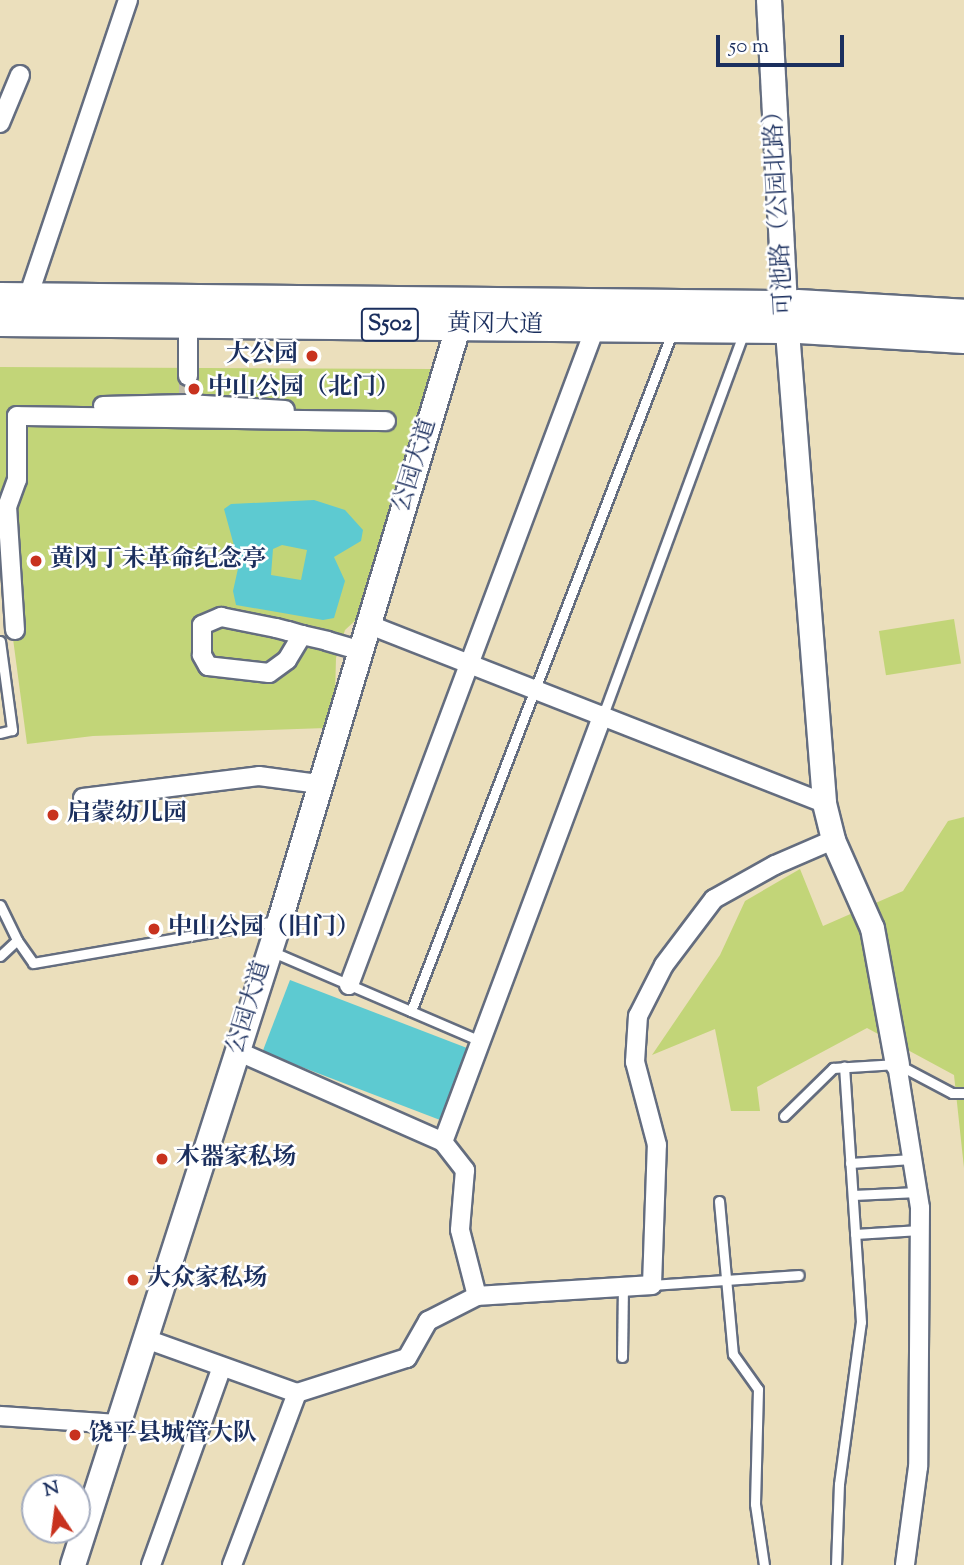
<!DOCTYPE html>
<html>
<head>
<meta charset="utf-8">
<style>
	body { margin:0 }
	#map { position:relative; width:964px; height:1565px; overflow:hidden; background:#ebdfbc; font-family:"Sorts Mill Goudy","Noto Serif SC",serif }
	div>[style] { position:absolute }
	.green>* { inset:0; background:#c2d578; transform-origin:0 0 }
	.water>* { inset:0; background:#5dcad1; transform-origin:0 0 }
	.minor-tunnel>* { height:18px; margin-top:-9px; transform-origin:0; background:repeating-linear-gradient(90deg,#c1bca9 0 18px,transparent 0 27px) }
	.roads { filter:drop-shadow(2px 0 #646d7f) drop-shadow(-2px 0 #646d7f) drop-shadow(0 2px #646d7f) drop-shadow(0 -2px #646d7f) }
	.service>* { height:9px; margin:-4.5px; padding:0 4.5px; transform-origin:4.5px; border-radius:4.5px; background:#fff }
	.minor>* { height:18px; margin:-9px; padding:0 9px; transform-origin:9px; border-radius:9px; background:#fff }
	.tertiary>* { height:23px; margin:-11.5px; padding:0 11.5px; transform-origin:11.5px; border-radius:11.5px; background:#fff }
	.secondary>* { height:24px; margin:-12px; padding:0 12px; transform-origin:12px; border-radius:12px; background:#fff }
	.primary>* { height:28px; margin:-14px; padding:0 14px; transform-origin:14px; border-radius:14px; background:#fff }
	.dots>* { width:19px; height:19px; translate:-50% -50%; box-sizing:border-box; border:4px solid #fff; border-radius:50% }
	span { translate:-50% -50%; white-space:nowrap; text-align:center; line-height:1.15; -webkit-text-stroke:5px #fff; paint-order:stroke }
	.shield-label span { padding:2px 5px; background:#fff; border:2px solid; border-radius:5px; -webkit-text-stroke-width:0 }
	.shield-label { font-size:23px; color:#1b2f5e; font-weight:700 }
	.street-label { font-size:24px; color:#1b2f5e }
	.poi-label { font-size:24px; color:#1b2f5e; font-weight:700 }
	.right { translate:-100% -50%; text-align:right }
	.left { translate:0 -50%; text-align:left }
	.north { position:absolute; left:21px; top:1474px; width:70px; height:70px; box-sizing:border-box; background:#fff; border:2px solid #a4acbf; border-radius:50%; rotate:347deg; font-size:19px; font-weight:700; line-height:28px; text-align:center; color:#1b2f5e }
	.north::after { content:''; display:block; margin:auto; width:24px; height:32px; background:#c8321e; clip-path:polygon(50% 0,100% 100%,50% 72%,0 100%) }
	.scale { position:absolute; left:716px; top:35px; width:128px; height:32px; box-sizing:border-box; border:4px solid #1b2f5e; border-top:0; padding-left:9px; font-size:21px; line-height:24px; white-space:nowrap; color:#1b2f5e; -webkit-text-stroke:5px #fff; paint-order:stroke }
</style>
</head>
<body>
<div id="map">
	<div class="green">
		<i style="clip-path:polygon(0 367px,431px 369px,358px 618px,345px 630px,336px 658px,335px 696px,326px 728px,93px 736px,27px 744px,0 541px)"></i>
		<i style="left:954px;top:619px;width:45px;height:76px;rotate:81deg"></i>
		<i style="clip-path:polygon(964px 817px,964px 1168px,954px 1075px,867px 1028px,757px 1087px,760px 1111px,731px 1111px,715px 1029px,652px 1055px,720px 955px,745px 901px,800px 869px,823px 926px,903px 891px,948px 821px)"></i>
	</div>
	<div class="water">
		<i style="clip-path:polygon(evenodd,314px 500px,345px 510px,363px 530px,361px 541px,334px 557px,345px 581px,334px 618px,323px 620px,236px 605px,233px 591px,239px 564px,224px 509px,231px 504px,314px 500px,282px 545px,307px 550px,301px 580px,271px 575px,273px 549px,282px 545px)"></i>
		<i style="left:290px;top:980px;width:191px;height:77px;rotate:21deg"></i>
	</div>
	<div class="minor-tunnel">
		<i style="left:188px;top:376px;width:28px;rotate:90deg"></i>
	</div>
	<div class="roads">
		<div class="service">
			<i style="left:0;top:641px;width:90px;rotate:82.3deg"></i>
			<i style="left:12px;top:730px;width:12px;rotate:166deg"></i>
			<i style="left:603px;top:715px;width:408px;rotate:-69.8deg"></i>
			<i style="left:0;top:905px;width:39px;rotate:64deg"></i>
			<i style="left:273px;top:952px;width:226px;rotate:23.2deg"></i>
			<i style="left:0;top:956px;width:23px;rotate:-43deg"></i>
			<i style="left:17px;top:940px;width:28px;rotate:55deg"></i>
			<i style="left:33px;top:963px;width:248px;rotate:-9.8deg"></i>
			<i style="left:411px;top:1011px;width:727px;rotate:-68.95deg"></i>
			<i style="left:784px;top:1116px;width:69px;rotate:-44.4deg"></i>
			<i style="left:833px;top:1068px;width:64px;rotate:-3.6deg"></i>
			<i style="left:897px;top:1064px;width:62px;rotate:27.8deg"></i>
			<i style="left:952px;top:1093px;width:12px"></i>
			<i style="left:850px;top:1163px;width:62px;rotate:-3.7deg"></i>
			<i style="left:853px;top:1195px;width:65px;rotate:-2.6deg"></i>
			<i style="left:719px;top:1201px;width:154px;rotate:84.8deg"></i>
			<i style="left:733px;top:1354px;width:43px;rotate:54.5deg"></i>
			<i style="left:758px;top:1389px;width:115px;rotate:91.5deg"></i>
			<i style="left:755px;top:1504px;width:62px;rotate:81.6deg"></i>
			<i style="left:855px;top:1234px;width:65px;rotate:-3.5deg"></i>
			<i style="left:652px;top:1285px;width:147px;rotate:-3.9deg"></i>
			<i style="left:622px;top:1357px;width:70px;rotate:-89.2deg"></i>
			<i style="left:836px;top:1565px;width:81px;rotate:-87.9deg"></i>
			<i style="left:839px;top:1484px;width:163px;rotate:-82.3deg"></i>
			<i style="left:861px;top:1322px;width:256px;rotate:-93.8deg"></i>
		</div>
		<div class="minor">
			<i style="left:0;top:123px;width:52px;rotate:-67.4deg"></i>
			<i style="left:27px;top:300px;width:317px;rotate:-71.4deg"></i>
			<i style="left:188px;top:376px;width:56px;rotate:-90deg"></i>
			<i style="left:103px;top:406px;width:85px;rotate:-1.3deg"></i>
			<i style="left:188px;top:404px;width:97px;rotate:3.5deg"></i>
			<i style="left:367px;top:624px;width:491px;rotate:21.4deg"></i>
			<i style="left:15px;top:630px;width:123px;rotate:-93.7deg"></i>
			<i style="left:7px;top:507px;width:29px;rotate:-70deg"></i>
			<i style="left:17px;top:480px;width:64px;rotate:-90deg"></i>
			<i style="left:17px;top:416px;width:369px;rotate:0.8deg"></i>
			<i style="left:302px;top:635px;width:29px;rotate:121deg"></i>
			<i style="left:287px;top:660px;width:22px;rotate:144deg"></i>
			<i style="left:269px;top:673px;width:61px;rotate:-173.5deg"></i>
			<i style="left:208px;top:666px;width:13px;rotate:-119deg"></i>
			<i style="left:202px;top:655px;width:30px;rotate:-90deg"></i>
			<i style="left:202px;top:625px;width:21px;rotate:-23deg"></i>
			<i style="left:221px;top:617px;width:56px;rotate:11.3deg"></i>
			<i style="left:276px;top:628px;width:12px;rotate:14deg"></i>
			<i style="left:288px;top:631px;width:15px;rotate:16deg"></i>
			<i style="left:302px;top:635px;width:26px;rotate:13deg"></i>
			<i style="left:327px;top:641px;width:32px;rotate:16deg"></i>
			<i style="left:83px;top:798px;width:177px;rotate:-7.1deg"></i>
			<i style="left:259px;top:776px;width:61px;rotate:7.6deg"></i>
			<i style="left:349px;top:985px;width:702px;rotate:-69.47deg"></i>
			<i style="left:237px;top:1051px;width:225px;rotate:23.8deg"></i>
			<i style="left:443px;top:1142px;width:456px;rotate:-69.5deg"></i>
			<i style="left:897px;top:1064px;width:146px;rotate:80.9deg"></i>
			<i style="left:920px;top:1208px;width:259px;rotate:90.4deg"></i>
			<i style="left:918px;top:1467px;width:99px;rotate:97.6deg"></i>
			<i style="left:443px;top:1142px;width:36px;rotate:52deg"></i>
			<i style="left:465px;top:1170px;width:60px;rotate:94.8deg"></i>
			<i style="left:460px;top:1230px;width:68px;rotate:75.6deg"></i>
			<i style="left:477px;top:1296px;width:175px;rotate:-3.6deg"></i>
			<i style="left:652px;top:1285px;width:140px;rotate:-88deg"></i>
			<i style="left:657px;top:1145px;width:86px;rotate:-104.8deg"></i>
			<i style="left:635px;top:1062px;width:46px;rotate:-86.3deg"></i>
			<i style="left:638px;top:1016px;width:57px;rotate:-63deg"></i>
			<i style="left:664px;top:965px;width:83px;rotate:-52.9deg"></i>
			<i style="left:714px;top:899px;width:70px;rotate:-29.1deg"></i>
			<i style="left:775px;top:865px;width:63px;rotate:-23.3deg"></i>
			<i style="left:146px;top:1339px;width:160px;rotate:19.7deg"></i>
			<i style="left:297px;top:1393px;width:115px;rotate:-17.7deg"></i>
			<i style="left:407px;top:1358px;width:43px;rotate:-60.4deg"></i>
			<i style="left:428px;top:1321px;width:55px;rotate:-27deg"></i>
			<i style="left:0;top:1416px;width:116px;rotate:3.9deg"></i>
			<i style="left:151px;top:1565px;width:210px;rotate:-70.3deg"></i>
			<i style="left:232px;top:1565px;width:184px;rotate:-69.3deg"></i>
		</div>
		<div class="tertiary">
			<i style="left:787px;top:331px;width:473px;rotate:85.5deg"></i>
			<i style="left:824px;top:803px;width:38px;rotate:76deg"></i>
			<i style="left:833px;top:840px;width:96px;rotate:66.1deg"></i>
			<i style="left:872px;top:928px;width:138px;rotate:79.6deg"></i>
		</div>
		<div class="secondary">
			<i style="left:769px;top:0;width:327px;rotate:87deg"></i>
			<i style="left:73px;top:1565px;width:677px;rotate:-72.21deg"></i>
			<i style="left:280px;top:920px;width:618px;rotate:-73.27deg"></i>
		</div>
		<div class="primary">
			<i style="left:0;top:297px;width:775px;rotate:0.59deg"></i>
			<i style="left:798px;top:304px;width:166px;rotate:3.4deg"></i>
			<i style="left:0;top:322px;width:781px;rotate:0.51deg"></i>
			<i style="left:799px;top:329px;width:165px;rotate:3.5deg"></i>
		</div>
	</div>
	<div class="dots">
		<i style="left:312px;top:356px;background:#c8321e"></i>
		<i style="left:194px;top:389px;background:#c8321e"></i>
		<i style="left:36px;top:561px;background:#c8321e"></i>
		<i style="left:53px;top:815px;background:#c8321e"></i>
		<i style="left:154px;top:929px;background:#c8321e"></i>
		<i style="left:162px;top:1159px;background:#c8321e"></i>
		<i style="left:133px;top:1280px;background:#c8321e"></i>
		<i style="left:75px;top:1435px;background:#c8321e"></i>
	</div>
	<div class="shield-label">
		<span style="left:390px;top:325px">S502</span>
	</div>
	<div class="street-label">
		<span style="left:780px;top:207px;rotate:-93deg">可池路（公园北路）</span>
		<span style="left:495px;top:326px;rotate:1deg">黄冈大道</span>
		<span style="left:416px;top:466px;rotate:-73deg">公园大道</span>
		<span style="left:250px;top:1008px;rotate:-73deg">公园大道</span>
	</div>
	<div class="poi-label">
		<span class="right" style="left:298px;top:356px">大公园</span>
		<span class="left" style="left:208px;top:389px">中山公园（北门）</span>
		<span class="left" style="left:50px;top:561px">黄冈丁未革命纪念亭</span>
		<span class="left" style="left:67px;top:815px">启蒙幼儿园</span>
		<span class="left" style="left:168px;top:929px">中山公园（旧门）</span>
		<span class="left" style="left:176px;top:1159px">木器家私场</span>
		<span class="left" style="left:147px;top:1280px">大众家私场</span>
		<span class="left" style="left:89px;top:1435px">饶平县城管大队</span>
	</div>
	<div class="north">N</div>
	<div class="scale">50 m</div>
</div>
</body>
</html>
